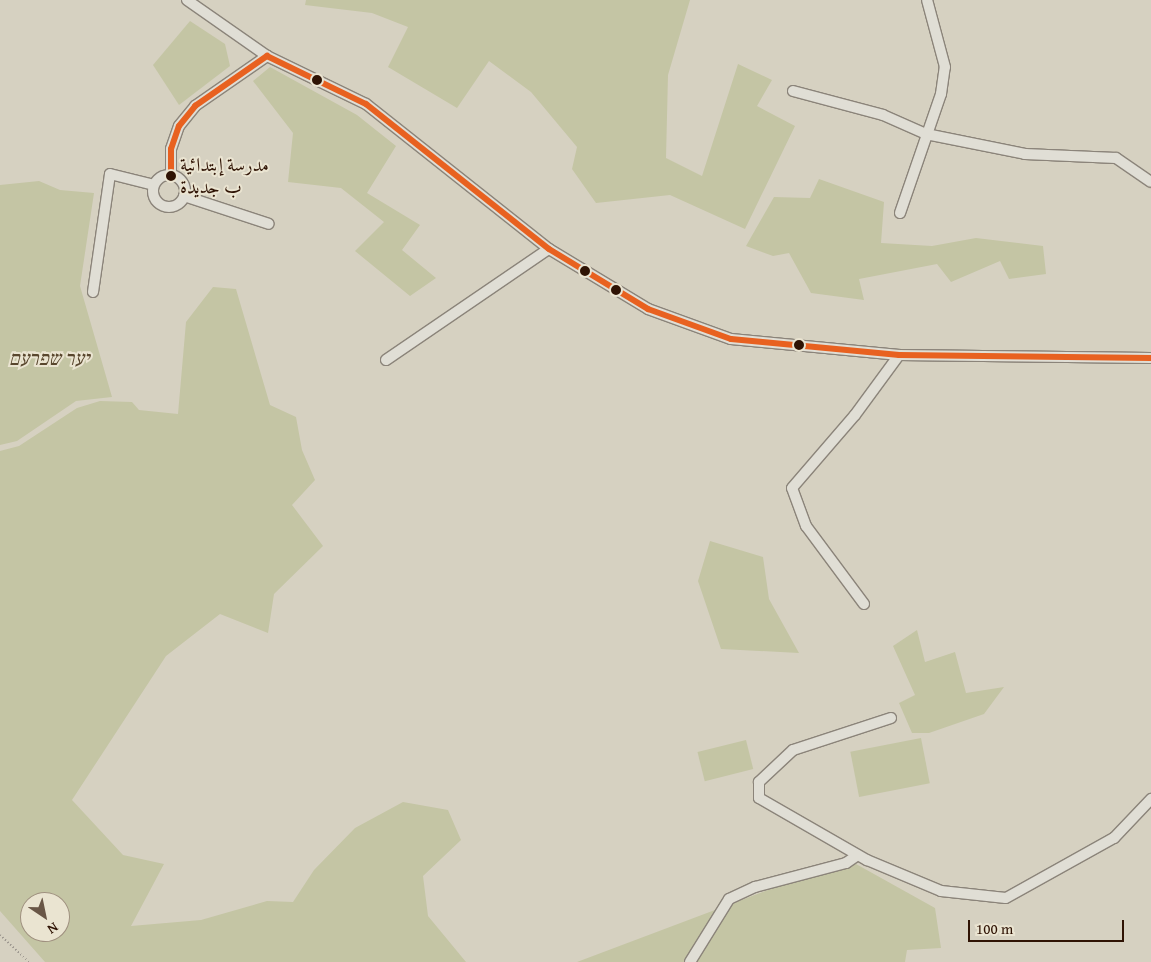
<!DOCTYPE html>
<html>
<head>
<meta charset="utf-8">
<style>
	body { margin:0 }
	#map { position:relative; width:1151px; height:962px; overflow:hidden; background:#d6d1c1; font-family:"Gentium Book Plus",Amiri,"Frank Ruhl Libre",serif }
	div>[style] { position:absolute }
	.green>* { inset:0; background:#c4c5a4; transform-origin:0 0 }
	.path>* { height:2px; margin-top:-1px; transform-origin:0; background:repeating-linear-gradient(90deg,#9f9991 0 1px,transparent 0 3.5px) }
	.roads { filter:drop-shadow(1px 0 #8b847a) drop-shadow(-1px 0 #8b847a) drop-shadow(0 1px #8b847a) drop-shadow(0 -1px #8b847a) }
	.minor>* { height:10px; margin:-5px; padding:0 5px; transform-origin:5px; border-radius:5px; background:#e0ded5 }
	.minor>.ring { margin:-5px; padding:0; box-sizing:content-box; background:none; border:10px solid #e0ded5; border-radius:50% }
	.bus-1>* { height:6px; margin:-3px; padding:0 3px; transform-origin:3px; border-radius:3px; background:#e86120 }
	.dots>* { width:14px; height:14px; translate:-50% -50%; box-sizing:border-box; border:2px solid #eae4d1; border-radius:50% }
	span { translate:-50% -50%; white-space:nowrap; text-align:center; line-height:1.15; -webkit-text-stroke:4px #eae4d1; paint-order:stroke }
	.bus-label { font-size:19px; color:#2f1304 }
	.left { translate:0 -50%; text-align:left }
	.park-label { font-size:20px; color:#58462d; font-style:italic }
	.north { position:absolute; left:20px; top:892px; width:50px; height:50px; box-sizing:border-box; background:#eae4d1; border:1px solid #9f907f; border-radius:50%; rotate:146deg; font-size:14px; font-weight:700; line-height:20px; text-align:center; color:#2f1304 }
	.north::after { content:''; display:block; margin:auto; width:18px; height:22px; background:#695646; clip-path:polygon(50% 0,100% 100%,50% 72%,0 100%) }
	.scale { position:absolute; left:968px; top:920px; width:156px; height:22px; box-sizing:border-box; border:2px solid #2f1304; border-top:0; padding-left:6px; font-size:15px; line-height:18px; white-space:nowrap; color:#2f1304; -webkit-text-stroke:4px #eae4d1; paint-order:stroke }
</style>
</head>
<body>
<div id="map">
	<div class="green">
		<i style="clip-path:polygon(306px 0,690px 0,668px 75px,666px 158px,702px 176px,738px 64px,772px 80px,757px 106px,795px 126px,745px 229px,670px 195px,596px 203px,572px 169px,577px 147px,531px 92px,489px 61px,457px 108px,388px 67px,408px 27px,372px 13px,305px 5px)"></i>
		<i style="clip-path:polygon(190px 21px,225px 44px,230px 66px,179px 105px,153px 65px)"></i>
		<i style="clip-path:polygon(270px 67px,357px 115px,396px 146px,367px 193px,420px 225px,402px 250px,436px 278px,410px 296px,355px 251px,384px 222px,341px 188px,288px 182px,293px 133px,253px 81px)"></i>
		<i style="clip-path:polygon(819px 179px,884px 202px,881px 243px,932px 246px,976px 238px,1043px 246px,1046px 274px,1009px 279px,1000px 261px,951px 282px,937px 264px,859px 279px,864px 300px,811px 293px,789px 253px,773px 256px,746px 246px,774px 197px,810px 198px)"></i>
		<i style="clip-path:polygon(39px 181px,60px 190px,94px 193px,80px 286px,112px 397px,76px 401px,17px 441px,0 445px,0 185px)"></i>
		<i style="clip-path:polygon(evenodd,213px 287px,236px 289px,270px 405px,296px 417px,302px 450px,315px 480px,292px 505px,323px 546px,274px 594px,268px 633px,220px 614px,166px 656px,72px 800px,123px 855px,164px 864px,131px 926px,201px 920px,267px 901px,293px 902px,314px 870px,355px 828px,403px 802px,448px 810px,461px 840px,423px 876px,428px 916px,466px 962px,45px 962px,0 911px,0 451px,19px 446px,77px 408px,100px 401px,132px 402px,139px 410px,178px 414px,186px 322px,213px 287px,30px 902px,60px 902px,60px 932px,30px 932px,30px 902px)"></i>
		<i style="clip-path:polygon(710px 541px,763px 557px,769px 599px,799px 653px,721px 649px,698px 581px)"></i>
		<i style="clip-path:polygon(917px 630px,925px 662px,955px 652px,966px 693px,1004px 687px,984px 714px,929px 733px,912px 733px,899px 703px,915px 695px,893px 646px)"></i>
		<i style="left:921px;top:738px;width:46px;height:72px;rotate:79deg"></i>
		<i style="left:746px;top:740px;width:30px;height:50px;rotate:76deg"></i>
		<i style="clip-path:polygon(856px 864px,935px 908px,941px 948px,907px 950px,905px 962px,577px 962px,800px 878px)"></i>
	</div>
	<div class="path">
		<i style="left:0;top:935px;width:40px;rotate:43deg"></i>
	</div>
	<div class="roads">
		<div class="minor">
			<i style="left:187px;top:0;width:98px;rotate:35deg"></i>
			<i style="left:267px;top:56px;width:110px;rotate:25.9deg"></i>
			<i style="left:366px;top:104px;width:233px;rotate:38.4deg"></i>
			<i style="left:549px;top:249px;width:116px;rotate:31.2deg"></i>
			<i style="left:648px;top:309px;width:88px;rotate:19.9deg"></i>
			<i style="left:731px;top:339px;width:169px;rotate:5.4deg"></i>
			<i style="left:899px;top:355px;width:252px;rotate:0.7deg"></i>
			<i style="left:793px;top:91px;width:93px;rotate:14.9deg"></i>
			<i style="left:883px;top:115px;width:47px;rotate:23.8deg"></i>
			<i style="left:926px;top:134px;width:101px;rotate:11.4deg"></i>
			<i style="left:1025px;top:154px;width:91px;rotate:2.5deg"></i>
			<i style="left:1116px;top:158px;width:42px;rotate:34.4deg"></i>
			<i class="ring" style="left:153px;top:175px;width:22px;height:22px"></i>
			<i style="left:171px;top:176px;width:27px;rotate:-90deg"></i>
			<i style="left:171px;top:149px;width:24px;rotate:-71deg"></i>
			<i style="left:179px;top:126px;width:26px;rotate:-51deg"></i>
			<i style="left:195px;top:106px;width:88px;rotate:-34.8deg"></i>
			<i style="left:184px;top:196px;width:89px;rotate:18.2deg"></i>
			<i style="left:900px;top:213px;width:126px;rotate:-71deg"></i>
			<i style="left:941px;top:94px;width:27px;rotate:-82deg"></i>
			<i style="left:945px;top:67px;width:69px;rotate:-105deg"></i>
			<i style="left:93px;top:292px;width:119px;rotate:-81.8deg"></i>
			<i style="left:110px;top:174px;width:45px;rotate:14deg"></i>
			<i style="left:386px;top:360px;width:197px;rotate:-34.3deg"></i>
			<i style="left:864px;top:604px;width:97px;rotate:-126.6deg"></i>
			<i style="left:806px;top:526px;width:40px;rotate:-110.2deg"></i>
			<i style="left:792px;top:488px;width:96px;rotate:-49.2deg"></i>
			<i style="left:855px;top:415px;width:74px;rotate:-53.7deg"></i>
			<i style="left:891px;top:718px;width:103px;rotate:161.9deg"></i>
			<i style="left:793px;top:750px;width:47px;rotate:136.7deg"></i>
			<i style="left:759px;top:782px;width:16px;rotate:90deg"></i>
			<i style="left:759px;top:798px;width:125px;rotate:29.9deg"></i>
			<i style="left:867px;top:860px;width:80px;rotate:22.7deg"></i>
			<i style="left:941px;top:891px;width:65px;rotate:6.1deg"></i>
			<i style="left:1006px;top:898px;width:124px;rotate:-29.1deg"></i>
			<i style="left:1114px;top:838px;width:54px;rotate:-46.5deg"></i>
			<i style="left:690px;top:962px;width:74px;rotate:-58.2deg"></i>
			<i style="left:729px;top:899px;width:29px;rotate:-25deg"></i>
			<i style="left:755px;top:887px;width:94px;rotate:-14.8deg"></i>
			<i style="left:846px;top:863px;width:14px;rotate:-34deg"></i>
		</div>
	</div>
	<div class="bus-1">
		<i style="left:267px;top:56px;width:110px;rotate:25.9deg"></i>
		<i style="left:366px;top:104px;width:233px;rotate:38.4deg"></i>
		<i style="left:549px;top:249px;width:116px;rotate:31.2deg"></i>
		<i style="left:648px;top:309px;width:88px;rotate:19.9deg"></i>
		<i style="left:731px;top:339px;width:169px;rotate:5.4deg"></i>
		<i style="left:899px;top:355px;width:252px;rotate:0.7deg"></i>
		<i style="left:171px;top:176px;width:27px;rotate:-90deg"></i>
		<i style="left:171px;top:149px;width:24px;rotate:-71deg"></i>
		<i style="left:179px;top:126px;width:26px;rotate:-51deg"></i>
		<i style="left:195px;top:106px;width:88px;rotate:-34.8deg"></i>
	</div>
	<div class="dots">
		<i style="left:317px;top:80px;background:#2f1304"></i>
		<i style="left:171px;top:176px;background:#2f1304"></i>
		<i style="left:585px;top:271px;background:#2f1304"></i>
		<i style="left:616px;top:290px;background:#2f1304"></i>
		<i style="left:799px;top:345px;background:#2f1304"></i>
	</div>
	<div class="bus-label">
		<span class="left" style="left:180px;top:176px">مدرسة إبتدائية<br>ب جديدة</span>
	</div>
	<div class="park-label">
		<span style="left:49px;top:357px">יער שפרעם</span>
	</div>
	<div class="north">N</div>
	<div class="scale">100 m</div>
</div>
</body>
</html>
